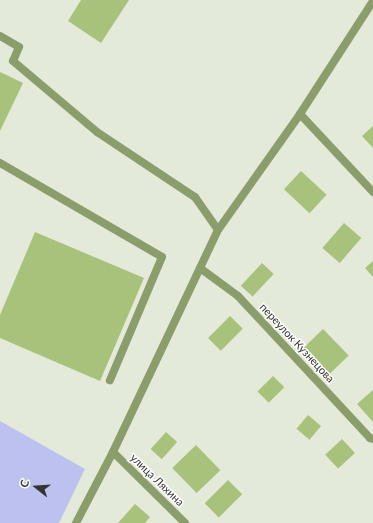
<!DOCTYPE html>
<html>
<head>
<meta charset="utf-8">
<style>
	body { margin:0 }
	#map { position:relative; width:373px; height:523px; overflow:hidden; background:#e3ead9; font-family:Lato,sans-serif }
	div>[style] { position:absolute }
	.green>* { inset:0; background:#bdc1f0 }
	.building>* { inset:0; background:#a9c27b; transform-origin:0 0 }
	.service>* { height:8px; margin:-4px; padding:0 4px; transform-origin:4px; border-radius:4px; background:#8c9d6c }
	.minor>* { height:8px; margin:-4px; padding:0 4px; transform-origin:4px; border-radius:4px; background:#8c9d6c }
	.tertiary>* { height:8px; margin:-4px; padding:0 4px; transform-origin:4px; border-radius:4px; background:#8c9d6c }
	span { translate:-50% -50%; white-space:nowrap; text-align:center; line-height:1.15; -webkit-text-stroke:3px #fff; paint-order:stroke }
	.street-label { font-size:11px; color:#33362f }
	.north { position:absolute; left:16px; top:467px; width:40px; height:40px; -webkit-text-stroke:3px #fff; paint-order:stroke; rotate:287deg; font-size:11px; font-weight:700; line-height:16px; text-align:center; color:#33362f }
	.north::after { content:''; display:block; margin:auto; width:14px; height:18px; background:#33362f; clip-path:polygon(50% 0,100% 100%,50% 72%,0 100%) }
</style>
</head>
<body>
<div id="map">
	<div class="green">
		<i style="clip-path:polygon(0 421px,85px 469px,59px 523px,0 523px)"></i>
	</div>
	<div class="building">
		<i style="clip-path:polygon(81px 0,129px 0,101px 43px,68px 21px)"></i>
		<i style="clip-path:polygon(0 72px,23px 83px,0 131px)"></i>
		<i style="clip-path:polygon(373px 126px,373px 148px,362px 136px)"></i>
		<i style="left:301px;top:171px;width:35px;height:25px;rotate:43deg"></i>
		<i style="left:344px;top:223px;width:23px;height:33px;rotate:41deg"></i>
		<i style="clip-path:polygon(35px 232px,144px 278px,100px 381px,0 338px,0 315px)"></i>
		<i style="clip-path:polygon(373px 261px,373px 277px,365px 268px)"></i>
		<i style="left:262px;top:263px;width:16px;height:31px;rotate:43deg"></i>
		<i style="left:230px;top:316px;width:18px;height:31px;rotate:45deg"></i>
		<i style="left:323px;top:329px;width:37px;height:28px;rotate:46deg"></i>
		<i style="left:273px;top:376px;width:16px;height:22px;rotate:45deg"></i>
		<i style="clip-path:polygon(373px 390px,373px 422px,357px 404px)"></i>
		<i style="left:308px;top:415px;width:17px;height:18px;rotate:40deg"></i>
		<i style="left:166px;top:432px;width:15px;height:23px;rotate:42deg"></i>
		<i style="left:342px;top:439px;width:19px;height:23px;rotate:47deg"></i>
		<i style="left:196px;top:445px;width:35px;height:33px;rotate:46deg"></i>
		<i style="left:228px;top:480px;width:20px;height:33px;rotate:45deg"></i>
		<i style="clip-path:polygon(135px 504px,150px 517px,145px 523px,118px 523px)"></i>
	</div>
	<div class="service">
		<i style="left:0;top:36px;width:22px;rotate:30deg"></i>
		<i style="left:19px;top:47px;width:15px;rotate:113deg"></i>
		<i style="left:13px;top:61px;width:110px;rotate:40.2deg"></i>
		<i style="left:97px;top:132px;width:118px;rotate:33.6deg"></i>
		<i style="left:195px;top:197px;width:40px;rotate:55.1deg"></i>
		<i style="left:0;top:163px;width:187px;rotate:30.1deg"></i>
		<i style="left:162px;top:257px;width:134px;rotate:112.9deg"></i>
	</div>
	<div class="minor">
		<i style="left:300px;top:114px;width:135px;rotate:-57.1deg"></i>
		<i style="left:200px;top:268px;width:47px;rotate:36.4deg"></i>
		<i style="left:238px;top:296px;width:194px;rotate:47.1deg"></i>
		<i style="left:370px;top:438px;width:3px;rotate:18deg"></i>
		<i style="left:113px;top:452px;width:101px;rotate:44.6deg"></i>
	</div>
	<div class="tertiary">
		<i style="left:76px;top:523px;width:80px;rotate:-62.5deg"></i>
		<i style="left:113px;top:452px;width:246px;rotate:-64.7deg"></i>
		<i style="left:218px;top:230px;width:142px;rotate:-54.7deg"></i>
		<i style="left:300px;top:114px;width:107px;rotate:46.9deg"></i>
	</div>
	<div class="street-label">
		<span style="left:297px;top:343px;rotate:47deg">переулок Кузнецова</span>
		<span style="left:157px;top:480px;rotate:44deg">улица Ляхина</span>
	</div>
	<div class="north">С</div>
</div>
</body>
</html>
